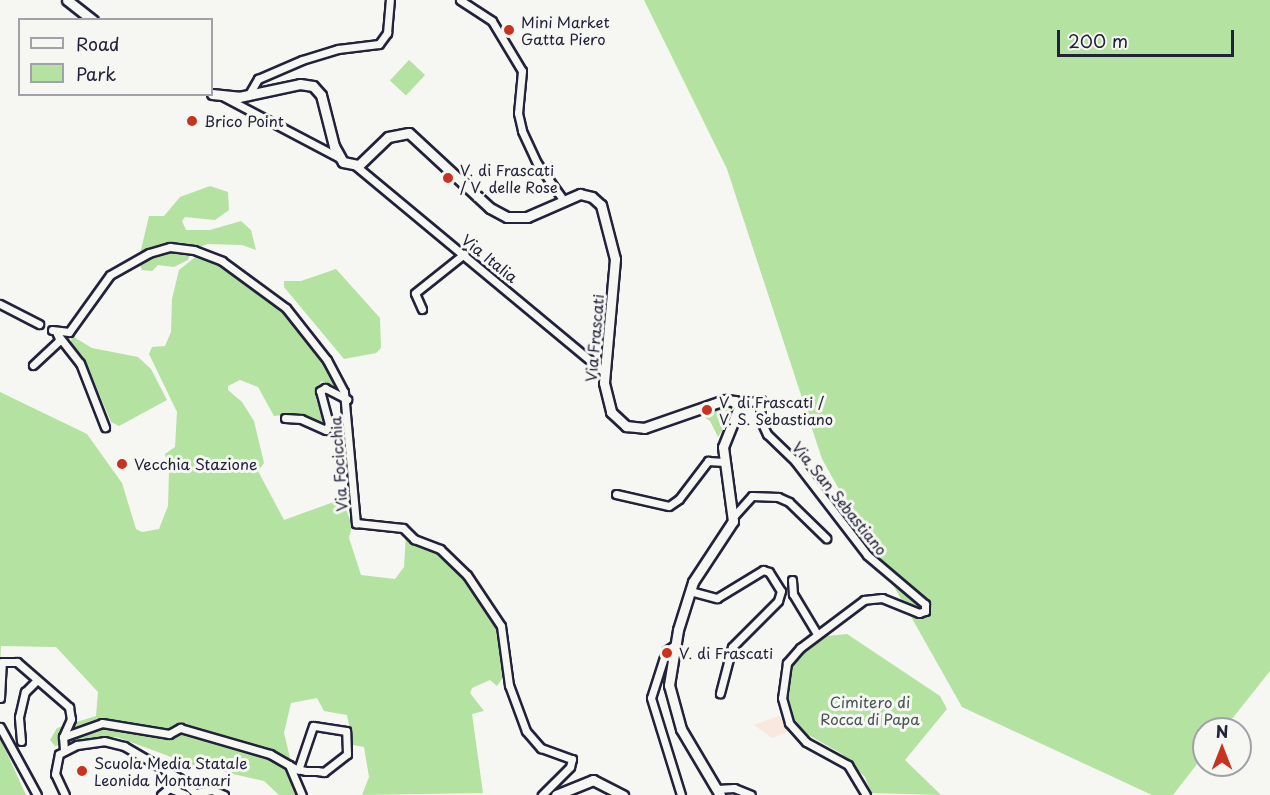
<!DOCTYPE html>
<html>
<head>
<meta charset="utf-8">
<style>
	body { margin:0 }
	#map { position:relative; width:1270px; height:795px; overflow:hidden; background:#f6f6f2; font-family:"Playpen Sans",sans-serif }
	div>[style] { position:absolute }
	.built>* { inset:0; background:#f8e8dd }
	.green>* { inset:0; background:#b4e2a1; transform-origin:0 0 }
	.roads { filter:drop-shadow(2px 0 #22223b) drop-shadow(-2px 0 #22223b) drop-shadow(0 2px #22223b) drop-shadow(0 -2px #22223b) }
	.minor>* { height:7px; margin:-3.5px; padding:0 3.5px; transform-origin:3.5px; border-radius:3.5px; background:#f6f6f2 }
	.major>* { height:9px; margin:-4.5px; padding:0 4.5px; transform-origin:4.5px; border-radius:4.5px; background:#f6f6f2 }
	.dots>* { width:16px; height:16px; translate:-50% -50%; box-sizing:border-box; border:3px solid #f6f6f2; border-radius:50% }
	span { translate:-50% -50%; white-space:nowrap; text-align:center; line-height:1.15; -webkit-text-stroke:6px #f6f6f2; paint-order:stroke }
	.poi-label { font-size:15px; color:#22223b }
	.left { translate:0 -50%; text-align:left }
	.street-label { font-size:15px; color:#22223b }
	.park-label { font-size:15px; color:#465254 }
	.legend { position:absolute; left:18px; top:18px; width:195px; height:78px; box-sizing:border-box; background:#f6f6f2; border:2px solid #a1a1a9; margin:0; padding:8px 10px; list-style:none; font-size:18px; color:#22223b }
	.legend li { display:flex; align-items:center; gap:12px; height:30px }
	.legend b { width:30px; border:2px solid #a1a1a9 }
	.north { position:absolute; left:1192px; top:717px; width:60px; height:60px; box-sizing:border-box; background:#f6f6f2; border:2px solid #a1a1a9; border-radius:50%; rotate:0deg; font-size:16px; font-weight:700; line-height:24px; text-align:center; color:#22223b }
	.north::after { content:''; display:block; margin:auto; width:21px; height:27px; background:#c8321e; clip-path:polygon(50% 0,100% 100%,50% 72%,0 100%) }
	.scale { position:absolute; left:1057px; top:30px; width:177px; height:27px; box-sizing:border-box; border:3px solid #22223b; border-top:0; padding-left:8px; font-size:18px; line-height:21px; white-space:nowrap; color:#22223b; -webkit-text-stroke:4px #f6f6f2; paint-order:stroke }
</style>
</head>
<body>
<div id="map">
	<div class="built">
		<i style="clip-path:polygon(779px 716px,792px 730px,772px 738px,754px 725px)"></i>
	</div>
	<div class="green">
		<i style="clip-path:polygon(644px 0,1270px 0,1270px 671px,1224px 729px,1204px 729px,1204px 755px,1173px 795px,1152px 795px,962px 707px,822px 459px,727px 169px)"></i>
		<i style="left:409px;top:60px;width:22px;height:28px;rotate:43deg"></i>
		<i style="clip-path:polygon(210px 186px,228px 192px,229px 210px,215px 220px,185px 217px,182px 221px,186px 230px,210px 230px,241px 221px,251px 230px,256px 250px,242px 245px,207px 244px,198px 248px,167px 245px,140px 254px,149px 216px,164px 216px,180px 197px)"></i>
		<i style="clip-path:polygon(170px 250px,190px 254px,188px 260px,174px 267px,158px 265px,152px 271px,142px 270px,139px 262px)"></i>
		<i style="clip-path:polygon(199px 254px,215px 259px,277px 302px,303px 331px,339px 388px,321px 381px,316px 399px,323px 420px,318px 425px,301px 413px,274px 416px,258px 387px,240px 380px,228px 386px,228px 390px,242px 402px,254px 421px,264px 463px,258px 471px,284px 520px,342px 499px,352px 525px,349px 538px,361px 575px,395px 579px,404px 567px,406px 533px,430px 545px,449px 561px,468px 580px,493px 615px,503px 641px,504px 676px,497px 686px,490px 680px,472px 688px,470px 693px,484px 711px,472px 714px,483px 793px,362px 795px,369px 777px,364px 747px,353px 745px,347px 715px,324px 711px,317px 698px,291px 703px,284px 733px,293px 770px,306px 795px,279px 795px,264px 781px,190px 764px,117px 737px,94px 737px,55px 746px,50px 740px,57px 728px,96px 716px,98px 692px,56px 647px,1px 646px,0 666px,0 392px,87px 434px,122px 483px,136px 529px,142px 532px,159px 529px,168px 506px,169px 471px,165px 454px,175px 447px,177px 412px,149px 354px,152px 347px,165px 346px,171px 332px,172px 299px,179px 270px)"></i>
		<i style="clip-path:polygon(336px 269px,380px 318px,381px 348px,376px 353px,344px 359px,284px 287px,284px 281px,301px 281px)"></i>
		<i style="clip-path:polygon(72px 336px,92px 348px,138px 357px,151px 369px,167px 400px,119px 426px,111px 422px,85px 360px,71px 342px)"></i>
		<i style="clip-path:polygon(724px 405px,731px 405px,733px 413px,718px 437px,710px 421px,699px 414px)"></i>
		<i style="clip-path:polygon(847px 634px,940px 696px,947px 709px,905px 760px,941px 795px,871px 793px,865px 777px,842px 754px,805px 733px,788px 710px,790px 663px,817px 637px)"></i>
		<i style="clip-path:polygon(0 738px,26px 795px,0 795px)"></i>
	</div>
	<div class="roads">
		<div class="minor">
			<i style="left:460px;top:0;width:38px;rotate:33deg"></i>
			<i style="left:492px;top:21px;width:58px;rotate:59deg"></i>
			<i style="left:522px;top:71px;width:42px;rotate:95.4deg"></i>
			<i style="left:518px;top:113px;width:18px;rotate:77deg"></i>
			<i style="left:522px;top:131px;width:35px;rotate:65deg"></i>
			<i style="left:537px;top:163px;width:47px;rotate:54.6deg"></i>
			<i style="left:248px;top:96px;width:20px;rotate:-60deg"></i>
			<i style="left:258px;top:79px;width:48px;rotate:-23.4deg"></i>
			<i style="left:302px;top:60px;width:38px;rotate:-17deg"></i>
			<i style="left:338px;top:49px;width:41px;rotate:-7deg"></i>
			<i style="left:379px;top:44px;width:14px;rotate:-54deg"></i>
			<i style="left:387px;top:33px;width:33px;rotate:-85deg"></i>
			<i style="left:224px;top:97px;width:129px;rotate:27.8deg"></i>
			<i style="left:356px;top:166px;width:324px;rotate:39.7deg"></i>
			<i style="left:0;top:304px;width:44px;rotate:27.1deg"></i>
			<i style="left:422px;top:309px;width:17px;rotate:-114deg"></i>
			<i style="left:415px;top:293px;width:63px;rotate:-38.5deg"></i>
			<i style="left:52px;top:330px;width:17px;rotate:7deg"></i>
			<i style="left:69px;top:332px;width:70px;rotate:-54.3deg"></i>
			<i style="left:110px;top:275px;width:45px;rotate:-29.4deg"></i>
			<i style="left:149px;top:253px;width:22px;rotate:-16deg"></i>
			<i style="left:170px;top:247px;width:24px;rotate:7deg"></i>
			<i style="left:194px;top:250px;width:30px;rotate:21deg"></i>
			<i style="left:222px;top:261px;width:79px;rotate:36.3deg"></i>
			<i style="left:286px;top:308px;width:66px;rotate:51.7deg"></i>
			<i style="left:327px;top:360px;width:36px;rotate:62deg"></i>
			<i style="left:344px;top:392px;width:132px;rotate:84.8deg"></i>
			<i style="left:356px;top:523px;width:47px;rotate:6.1deg"></i>
			<i style="left:403px;top:528px;width:16px;rotate:45deg"></i>
			<i style="left:414px;top:539px;width:28px;rotate:21deg"></i>
			<i style="left:440px;top:549px;width:37px;rotate:44deg"></i>
			<i style="left:467px;top:575px;width:61px;rotate:56.3deg"></i>
			<i style="left:501px;top:626px;width:60px;rotate:82.3deg"></i>
			<i style="left:509px;top:685px;width:49px;rotate:69.7deg"></i>
			<i style="left:526px;top:731px;width:23px;rotate:49deg"></i>
			<i style="left:541px;top:748px;width:33px;rotate:20deg"></i>
			<i style="left:572px;top:759px;width:8px;rotate:104deg"></i>
			<i style="left:570px;top:767px;width:40px;rotate:135deg"></i>
			<i style="left:57px;top:334px;width:37px;rotate:52deg"></i>
			<i style="left:80px;top:363px;width:69px;rotate:68.7deg"></i>
			<i style="left:33px;top:365px;width:35px;rotate:-43deg"></i>
			<i style="left:59px;top:341px;width:7px;rotate:-98deg"></i>
			<i style="left:738px;top:404px;width:23px;rotate:-10deg"></i>
			<i style="left:761px;top:400px;width:19px;rotate:93deg"></i>
			<i style="left:760px;top:419px;width:17px;rotate:65deg"></i>
			<i style="left:767px;top:434px;width:39px;rotate:44deg"></i>
			<i style="left:795px;top:461px;width:118px;rotate:52.5deg"></i>
			<i style="left:867px;top:555px;width:76px;rotate:40.2deg"></i>
			<i style="left:925px;top:604px;width:7px;rotate:90deg"></i>
			<i style="left:925px;top:611px;width:6px;rotate:162deg"></i>
			<i style="left:919px;top:613px;width:40px;rotate:-158deg"></i>
			<i style="left:882px;top:598px;width:18px;rotate:174deg"></i>
			<i style="left:864px;top:600px;width:80px;rotate:143.1deg"></i>
			<i style="left:800px;top:648px;width:20px;rotate:131deg"></i>
			<i style="left:787px;top:663px;width:35px;rotate:98deg"></i>
			<i style="left:782px;top:698px;width:26px;rotate:74deg"></i>
			<i style="left:789px;top:723px;width:25px;rotate:48deg"></i>
			<i style="left:806px;top:742px;width:48px;rotate:28.7deg"></i>
			<i style="left:848px;top:765px;width:35px;rotate:59deg"></i>
			<i style="left:285px;top:418px;width:16px;rotate:4deg"></i>
			<i style="left:301px;top:419px;width:27px;rotate:24deg"></i>
			<i style="left:326px;top:430px;width:7px;rotate:-63deg"></i>
			<i style="left:329px;top:424px;width:34px;rotate:-105deg"></i>
			<i style="left:320px;top:391px;width:6px;rotate:-31deg"></i>
			<i style="left:325px;top:388px;width:25px;rotate:27deg"></i>
			<i style="left:616px;top:494px;width:54px;rotate:12.8deg"></i>
			<i style="left:669px;top:506px;width:12px;rotate:-35deg"></i>
			<i style="left:679px;top:499px;width:48px;rotate:-52.7deg"></i>
			<i style="left:708px;top:461px;width:16px;rotate:4deg"></i>
			<i style="left:733px;top:517px;width:28px;rotate:-48deg"></i>
			<i style="left:752px;top:496px;width:26px;rotate:2deg"></i>
			<i style="left:778px;top:497px;width:12px;rotate:24deg"></i>
			<i style="left:789px;top:502px;width:52px;rotate:44.2deg"></i>
			<i style="left:792px;top:580px;width:14px;rotate:86deg"></i>
			<i style="left:793px;top:594px;width:47px;rotate:59deg"></i>
			<i style="left:690px;top:591px;width:28px;rotate:15deg"></i>
			<i style="left:717px;top:598px;width:54px;rotate:-31.3deg"></i>
			<i style="left:763px;top:570px;width:6px;rotate:18deg"></i>
			<i style="left:769px;top:572px;width:22px;rotate:58deg"></i>
			<i style="left:781px;top:591px;width:10px;rotate:107deg"></i>
			<i style="left:778px;top:601px;width:65px;rotate:135deg"></i>
			<i style="left:732px;top:647px;width:48px;rotate:104.6deg"></i>
			<i style="left:676px;top:644px;width:12px;rotate:145deg"></i>
			<i style="left:666px;top:651px;width:49px;rotate:107.7deg"></i>
			<i style="left:651px;top:698px;width:102px;rotate:72.8deg"></i>
			<i style="left:0;top:698px;width:36px;rotate:-87deg"></i>
			<i style="left:2px;top:662px;width:15px"></i>
			<i style="left:17px;top:662px;width:69px;rotate:40.9deg"></i>
			<i style="left:69px;top:707px;width:12px;rotate:81deg"></i>
			<i style="left:71px;top:719px;width:20px;rotate:114deg"></i>
			<i style="left:0;top:727px;width:77px;rotate:61.4deg"></i>
			<i style="left:21px;top:741px;width:24px;rotate:-95deg"></i>
			<i style="left:19px;top:717px;width:26px;rotate:-77deg"></i>
			<i style="left:25px;top:692px;width:16px;rotate:-45deg"></i>
			<i style="left:64px;top:750px;width:13px;rotate:-94deg"></i>
			<i style="left:63px;top:737px;width:41px;rotate:-19.7deg"></i>
			<i style="left:102px;top:723px;width:68px;rotate:9.3deg"></i>
			<i style="left:169px;top:734px;width:13px;rotate:-29deg"></i>
			<i style="left:180px;top:728px;width:94px;rotate:16.1deg"></i>
			<i style="left:270px;top:754px;width:30px;rotate:30deg"></i>
			<i style="left:296px;top:769px;width:10px;rotate:11deg"></i>
			<i style="left:306px;top:771px;width:11px"></i>
			<i style="left:317px;top:771px;width:7px;rotate:8deg"></i>
			<i style="left:324px;top:772px;width:29px;rotate:-38deg"></i>
			<i style="left:347px;top:754px;width:23px;rotate:-92deg"></i>
			<i style="left:346px;top:731px;width:33px;rotate:-171deg"></i>
			<i style="left:313px;top:726px;width:46px;rotate:108.8deg"></i>
			<i style="left:289px;top:765px;width:33px;rotate:67deg"></i>
			<i style="left:717px;top:789px;width:17px;rotate:-3deg"></i>
			<i style="left:734px;top:788px;width:18px;rotate:22deg"></i>
			<i style="left:195px;top:793px;width:17px;rotate:-10deg"></i>
			<i style="left:212px;top:790px;width:13px;rotate:23deg"></i>
			<i style="left:65px;top:795px;width:23px;rotate:-115deg"></i>
			<i style="left:55px;top:774px;width:20px;rotate:-79deg"></i>
			<i style="left:59px;top:754px;width:20px;rotate:-27deg"></i>
			<i style="left:77px;top:745px;width:27px;rotate:-8deg"></i>
			<i style="left:104px;top:741px;width:21px;rotate:14deg"></i>
			<i style="left:124px;top:746px;width:64px;rotate:30.2deg"></i>
			<i style="left:179px;top:778px;width:22px;rotate:43deg"></i>
			<i style="left:161px;top:795px;width:11px;rotate:-41deg"></i>
			<i style="left:169px;top:788px;width:18px;rotate:22deg"></i>
		</div>
		<div class="major">
			<i style="left:67px;top:0;width:33px;rotate:38deg"></i>
			<i style="left:212px;top:94px;width:27px;rotate:6deg"></i>
			<i style="left:239px;top:97px;width:62px;rotate:-12deg"></i>
			<i style="left:300px;top:84px;width:13px;rotate:9deg"></i>
			<i style="left:313px;top:86px;width:12px;rotate:48deg"></i>
			<i style="left:321px;top:95px;width:53px;rotate:75.7deg"></i>
			<i style="left:334px;top:146px;width:18px;rotate:61deg"></i>
			<i style="left:343px;top:162px;width:16px;rotate:11deg"></i>
			<i style="left:359px;top:165px;width:40px;rotate:-44deg"></i>
			<i style="left:388px;top:137px;width:21px;rotate:-11deg"></i>
			<i style="left:409px;top:133px;width:110px;rotate:42.8deg"></i>
			<i style="left:490px;top:208px;width:19px;rotate:28deg"></i>
			<i style="left:507px;top:217px;width:20px"></i>
			<i style="left:527px;top:217px;width:58px;rotate:-23.5deg"></i>
			<i style="left:580px;top:194px;width:12px;rotate:14deg"></i>
			<i style="left:592px;top:197px;width:12px;rotate:42deg"></i>
			<i style="left:601px;top:205px;width:56px;rotate:75.5deg"></i>
			<i style="left:615px;top:259px;width:124px;rotate:95.1deg"></i>
			<i style="left:604px;top:383px;width:30px;rotate:76deg"></i>
			<i style="left:611px;top:412px;width:21px;rotate:43deg"></i>
			<i style="left:626px;top:426px;width:18px;rotate:6deg"></i>
			<i style="left:644px;top:428px;width:86px;rotate:-19.1deg"></i>
			<i style="left:725px;top:400px;width:10px;rotate:6deg"></i>
			<i style="left:735px;top:401px;width:7px;rotate:56deg"></i>
			<i style="left:739px;top:407px;width:43px;rotate:111.8deg"></i>
			<i style="left:723px;top:447px;width:75px;rotate:82.3deg"></i>
			<i style="left:733px;top:521px;width:73px;rotate:123.3deg"></i>
			<i style="left:693px;top:582px;width:50px;rotate:107.4deg"></i>
			<i style="left:678px;top:630px;width:56px;rotate:99.3deg"></i>
			<i style="left:669px;top:685px;width:46px;rotate:74.7deg"></i>
			<i style="left:681px;top:729px;width:77px;rotate:59.4deg"></i>
			<i style="left:556px;top:795px;width:40px;rotate:-22deg"></i>
			<i style="left:593px;top:780px;width:34px;rotate:27deg"></i>
		</div>
	</div>
	<div class="dots">
		<i style="left:509px;top:30px;background:#c8321e"></i>
		<i style="left:192px;top:121px;background:#c8321e"></i>
		<i style="left:448px;top:178px;background:#c8321e"></i>
		<i style="left:707px;top:410px;background:#c8321e"></i>
		<i style="left:122px;top:464px;background:#c8321e"></i>
		<i style="left:667px;top:653px;background:#c8321e"></i>
		<i style="left:82px;top:771px;background:#c8321e"></i>
	</div>
	<div class="poi-label">
		<span class="left" style="left:521px;top:30px">Mini Market<br>Gatta Piero</span>
		<span class="left" style="left:204px;top:121px">Brico Point</span>
		<span class="left" style="left:460px;top:178px">V. di Frascati<br>/ V. delle Rose</span>
		<span class="left" style="left:719px;top:410px">V. di Frascati /<br>V. S. Sebastiano</span>
		<span class="left" style="left:134px;top:464px">Vecchia Stazione</span>
		<span class="left" style="left:679px;top:653px">V. di Frascati</span>
		<span class="left" style="left:94px;top:771px">Scuola Media Statale<br>Leonida Montanari</span>
	</div>
	<div class="street-label">
		<span style="left:490px;top:258px;rotate:39deg">Via Italia</span>
		<span style="left:594px;top:338px;rotate:-85deg">Via Frascati</span>
		<span style="left:338px;top:464px;rotate:-94deg">Via Focicchia</span>
		<span style="left:840px;top:498px;rotate:51deg">Via San Sebastiano</span>
	</div>
	<div class="park-label">
		<span style="left:870px;top:710px">Cimitero di<br>Rocca di Papa</span>
	</div>
	<ul class="legend">
	<li><b style="height:8px;background:#f6f6f2"></b>Road</li>
	<li><b style="height:16px;background:#b4e2a1"></b>Park</li>
	</ul>
	<div class="north">N</div>
	<div class="scale">200 m</div>
</div>
</body>
</html>
